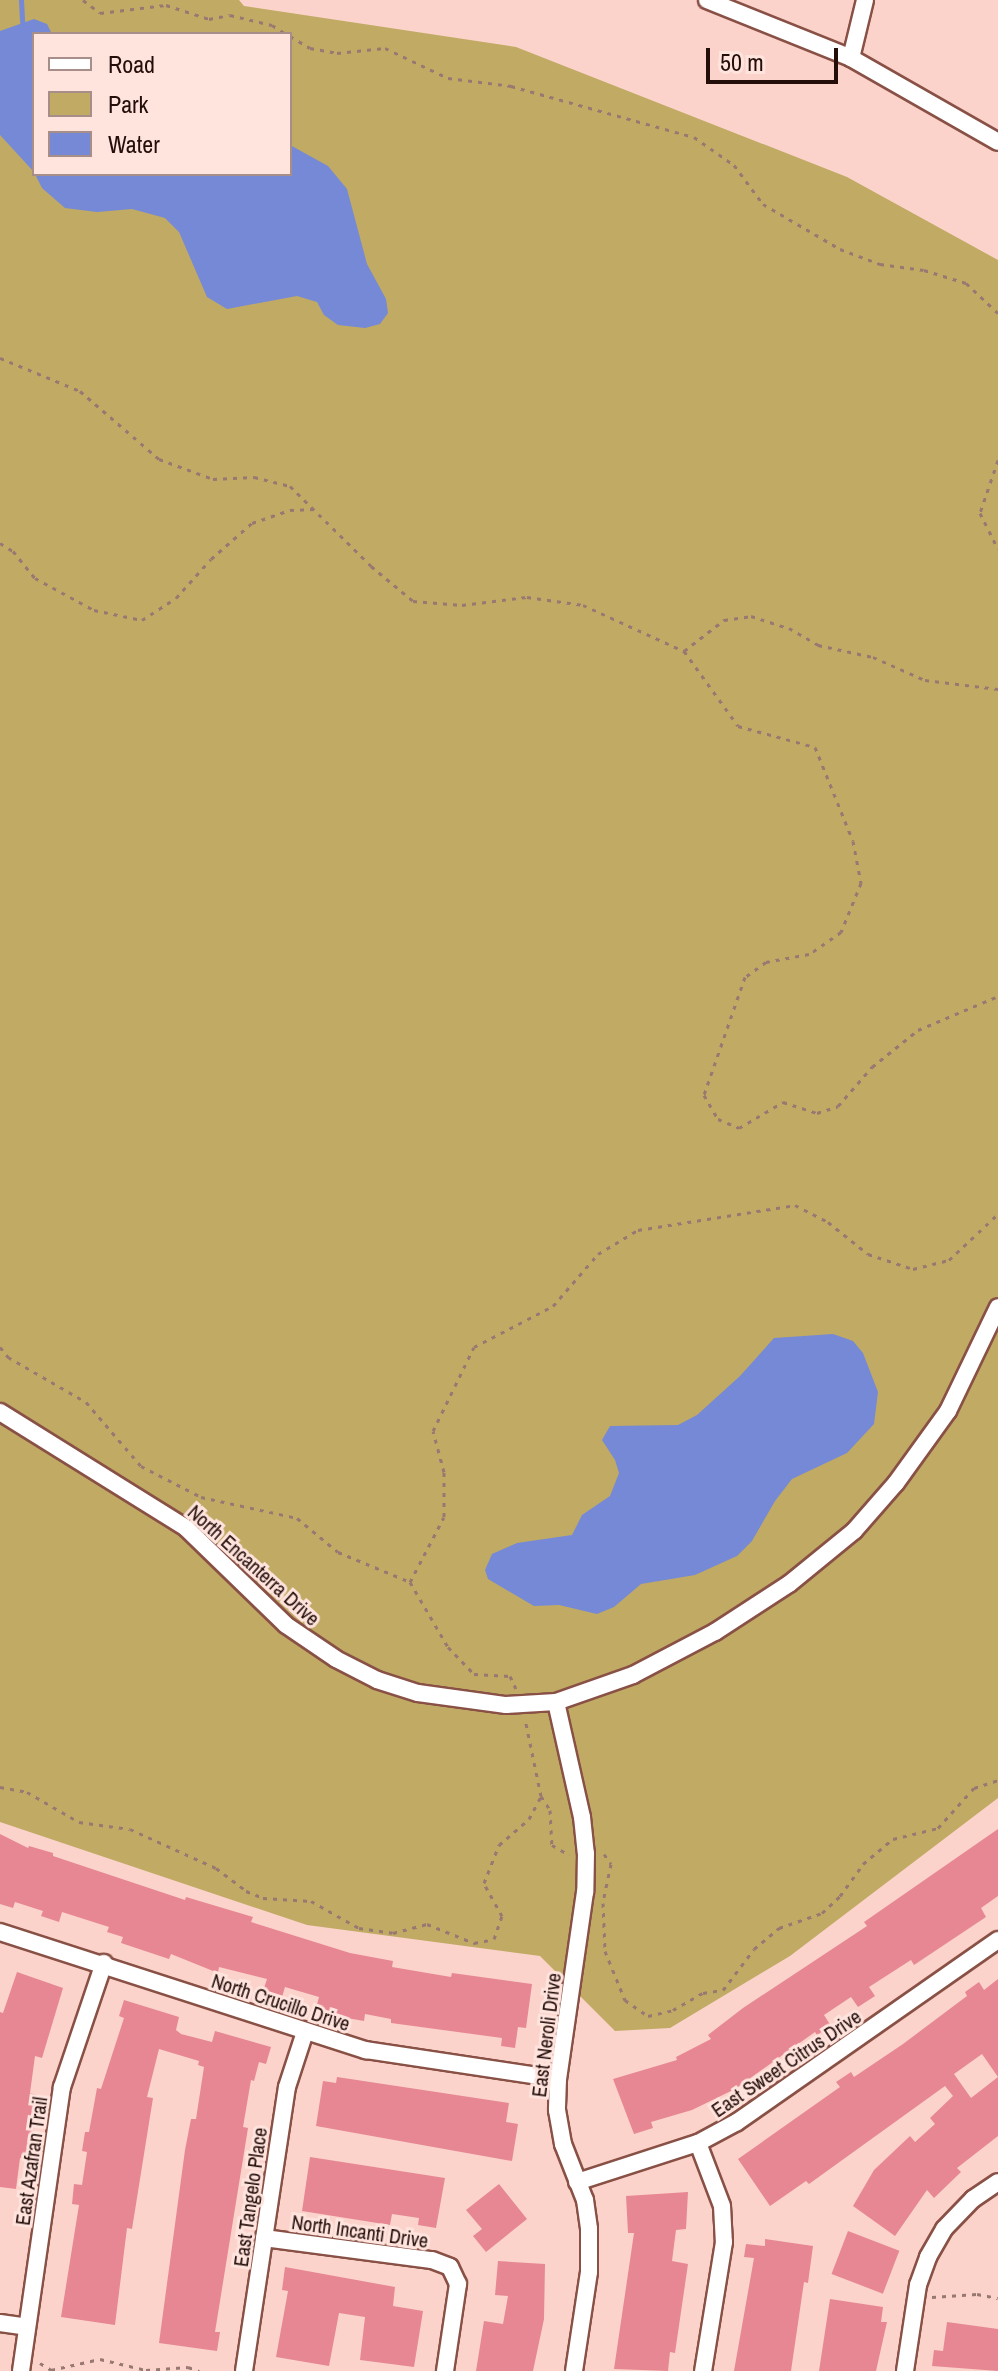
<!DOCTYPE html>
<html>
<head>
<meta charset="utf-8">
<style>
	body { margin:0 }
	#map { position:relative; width:998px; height:2371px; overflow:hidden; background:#fbd3cb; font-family:"Archivo Narrow",sans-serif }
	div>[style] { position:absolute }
	.green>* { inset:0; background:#c0aa64 }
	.water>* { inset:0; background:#7589d7 }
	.stream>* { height:5px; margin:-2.5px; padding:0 2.5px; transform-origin:2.5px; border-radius:2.5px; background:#7589d7 }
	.building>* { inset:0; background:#e78793; transform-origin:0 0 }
	.path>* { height:3px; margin-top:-1.5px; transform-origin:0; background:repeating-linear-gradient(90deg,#987972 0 4px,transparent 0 10px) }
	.roads { filter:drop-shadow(2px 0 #895146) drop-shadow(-2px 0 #895146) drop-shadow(0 2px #895146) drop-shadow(0 -2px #895146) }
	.minor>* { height:16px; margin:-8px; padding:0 8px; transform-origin:8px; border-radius:8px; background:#fff }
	span { translate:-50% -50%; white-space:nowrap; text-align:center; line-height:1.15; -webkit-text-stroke:6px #ffe4de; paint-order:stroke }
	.street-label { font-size:20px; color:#240e0a }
	.legend { position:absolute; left:32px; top:32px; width:260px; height:144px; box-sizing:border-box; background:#ffe4de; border:2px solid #a78e89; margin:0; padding:10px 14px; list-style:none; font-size:24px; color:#240e0a }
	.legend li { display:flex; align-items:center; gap:16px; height:40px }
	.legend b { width:40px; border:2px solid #a78e89 }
	.scale { position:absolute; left:706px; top:48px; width:132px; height:36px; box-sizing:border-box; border:4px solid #240e0a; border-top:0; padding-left:10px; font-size:24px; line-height:28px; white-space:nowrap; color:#240e0a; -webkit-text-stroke:6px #ffe4de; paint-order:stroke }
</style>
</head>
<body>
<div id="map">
	<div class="green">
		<i style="clip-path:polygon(evenodd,0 0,239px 0,244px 6px,516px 47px,847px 177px,998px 260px,998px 1798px,790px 1956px,670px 2028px,615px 2031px,540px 1956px,307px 1925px,0 1822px,0 0,34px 34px,290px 34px,290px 174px,34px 174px,34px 34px)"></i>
	</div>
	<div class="water">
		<i style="clip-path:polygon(34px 19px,47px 24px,52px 34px,34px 34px,34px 172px,0 135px,0 31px)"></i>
		<i style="clip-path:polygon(290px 145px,328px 166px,347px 189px,367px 264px,386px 299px,388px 313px,380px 324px,365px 328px,338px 325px,324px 315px,317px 302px,297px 296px,227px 309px,207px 297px,179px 232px,165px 218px,132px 209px,97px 212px,65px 208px,42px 188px,35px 174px,290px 174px)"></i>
		<i style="clip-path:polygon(833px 1334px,853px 1341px,863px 1353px,878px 1392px,874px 1424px,847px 1453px,792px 1479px,775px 1501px,752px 1541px,737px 1556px,695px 1575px,641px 1584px,614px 1607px,597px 1614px,559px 1605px,534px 1606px,488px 1579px,485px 1570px,492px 1554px,517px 1543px,572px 1535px,582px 1515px,610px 1496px,619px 1473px,615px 1460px,602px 1440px,610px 1426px,678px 1425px,697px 1415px,740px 1376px,774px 1338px)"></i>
	</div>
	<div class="stream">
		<i style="left:21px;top:0;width:22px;rotate:87deg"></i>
	</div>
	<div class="building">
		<i style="clip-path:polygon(998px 1829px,998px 1896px,981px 1908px,986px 1917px,914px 1965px,911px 1960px,869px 1987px,875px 1996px,858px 2007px,851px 1997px,824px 2015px,831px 2026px,817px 2035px,815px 2032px,735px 2089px,692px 2110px,651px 2122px,653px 2128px,634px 2134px,613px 2079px,677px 2060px,676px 2057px,711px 2039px,708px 2035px,743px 2008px,867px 1926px,864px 1922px)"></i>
		<i style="clip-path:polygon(0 1834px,28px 1848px,29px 1846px,53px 1853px,53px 1856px,185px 1900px,186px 1897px,253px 1917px,251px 1922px,350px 1953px,393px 1961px,392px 1967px,451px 1977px,452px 1973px,532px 1984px,526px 2028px,518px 2027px,515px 2048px,501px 2046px,502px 2038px,391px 2023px,391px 2019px,365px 2014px,364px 2021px,347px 2018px,316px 2008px,319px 1997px,285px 1987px,282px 1997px,263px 1991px,267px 1979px,219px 1967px,218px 1973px,171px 1954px,169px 1959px,121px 1943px,123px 1937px,107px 1932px,109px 1927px,62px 1912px,59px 1922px,41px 1916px,43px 1911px,15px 1902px,13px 1908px,0 1904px)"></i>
		<i style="clip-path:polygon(17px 1972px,63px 1988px,42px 2058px,35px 2056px,30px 2093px,38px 2095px,30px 2159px,20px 2158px,16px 2189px,0 2187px,0 2012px,3px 2013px)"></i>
		<i style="clip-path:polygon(998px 1979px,998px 2077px,982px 2054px,954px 2074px,971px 2098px,998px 2077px,998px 2136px,957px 2168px,961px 2172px,934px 2198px,927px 2190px,895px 2236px,853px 2206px,874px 2170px,910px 2136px,915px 2142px,935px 2124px,930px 2118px,953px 2096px,945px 2086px,809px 2184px,806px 2181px,770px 2206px,738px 2159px,840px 2087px,836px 2082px,851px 2072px,854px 2077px,903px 2044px,967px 1996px,965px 1992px,979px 1982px,984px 1990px)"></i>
		<i style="clip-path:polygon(124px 2000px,179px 2017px,176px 2030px,181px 2034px,212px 2042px,215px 2031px,271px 2047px,266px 2064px,259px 2062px,254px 2081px,251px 2080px,243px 2127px,248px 2128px,215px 2332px,220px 2332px,217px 2351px,159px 2343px,185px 2150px,191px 2119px,196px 2119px,204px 2067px,198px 2065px,199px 2061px,159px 2049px,147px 2097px,153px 2098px,132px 2229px,127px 2228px,115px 2325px,61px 2317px,79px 2205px,72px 2204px,74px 2184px,82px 2185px,87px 2152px,82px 2151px,85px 2132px,89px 2132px,97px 2088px,101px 2089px,124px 2018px,119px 2016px)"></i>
		<i style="clip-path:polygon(337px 2077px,509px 2103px,506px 2122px,518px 2124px,512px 2161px,316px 2126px,323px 2081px,336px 2083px)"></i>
		<i style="clip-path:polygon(310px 2157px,445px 2178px,436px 2228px,418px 2225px,419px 2218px,392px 2214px,390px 2225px,302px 2211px)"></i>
		<i style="clip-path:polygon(499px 2184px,527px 2219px,486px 2252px,473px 2236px,482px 2229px,466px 2210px)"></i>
		<i style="clip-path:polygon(688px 2192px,686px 2229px,676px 2230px,672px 2261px,688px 2264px,675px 2353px,670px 2352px,668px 2371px,614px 2369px,634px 2233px,628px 2233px,626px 2196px)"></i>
		<i style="left:848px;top:2231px;width:55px;height:46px;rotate:21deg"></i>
		<i style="clip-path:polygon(765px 2239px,813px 2246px,808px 2283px,804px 2282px,791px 2371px,734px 2371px,754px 2258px,744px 2257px,746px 2244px,765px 2246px)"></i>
		<i style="clip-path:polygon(498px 2261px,545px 2264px,544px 2319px,533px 2371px,476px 2371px,484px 2321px,503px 2324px,508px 2296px,495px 2295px)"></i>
		<i style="clip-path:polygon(285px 2267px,395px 2287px,393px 2306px,423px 2311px,414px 2367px,360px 2360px,365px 2317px,339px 2313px,329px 2366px,276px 2357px,288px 2291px,282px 2290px)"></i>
		<i style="clip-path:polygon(830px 2299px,883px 2307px,881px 2322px,887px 2322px,876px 2371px,819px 2371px)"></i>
		<i style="clip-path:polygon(947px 2322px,998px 2329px,998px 2371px,932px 2366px,934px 2350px,943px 2351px)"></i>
	</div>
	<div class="path">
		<i style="left:83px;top:0;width:21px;rotate:37deg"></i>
		<i style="left:100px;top:13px;width:66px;rotate:-6.9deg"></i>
		<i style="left:166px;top:5px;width:45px;rotate:18deg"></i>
		<i style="left:209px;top:19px;width:21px;rotate:-11deg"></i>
		<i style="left:230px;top:15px;width:43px;rotate:13.4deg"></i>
		<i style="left:272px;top:25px;width:17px;rotate:33deg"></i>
		<i style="left:290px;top:36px;width:23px;rotate:31deg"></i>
		<i style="left:310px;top:48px;width:27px;rotate:10deg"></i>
		<i style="left:337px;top:53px;width:48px;rotate:-5.9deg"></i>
		<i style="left:385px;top:48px;width:70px;rotate:25.5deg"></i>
		<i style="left:448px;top:78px;width:64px;rotate:7.2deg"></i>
		<i style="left:511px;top:86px;width:190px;rotate:15.6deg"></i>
		<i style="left:694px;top:137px;width:49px;rotate:35deg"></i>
		<i style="left:734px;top:165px;width:49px;rotate:53.4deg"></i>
		<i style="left:763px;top:204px;width:89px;rotate:30.3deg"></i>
		<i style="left:840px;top:249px;width:43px;rotate:20.6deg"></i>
		<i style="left:880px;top:264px;width:44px;rotate:7.8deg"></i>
		<i style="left:924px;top:270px;width:44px;rotate:17.2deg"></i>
		<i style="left:966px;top:283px;width:44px;rotate:43.2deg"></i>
		<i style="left:0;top:358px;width:87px;rotate:22.4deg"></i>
		<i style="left:80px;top:391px;width:104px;rotate:40.7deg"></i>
		<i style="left:159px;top:459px;width:58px;rotate:20.3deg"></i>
		<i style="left:213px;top:479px;width:41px;rotate:-2.8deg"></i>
		<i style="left:254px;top:477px;width:37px;rotate:14deg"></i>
		<i style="left:290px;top:486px;width:114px;rotate:44.6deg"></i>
		<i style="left:371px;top:566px;width:55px;rotate:39.8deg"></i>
		<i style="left:413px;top:601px;width:49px;rotate:4.7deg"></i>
		<i style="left:462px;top:605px;width:65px;rotate:-7deg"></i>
		<i style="left:527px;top:597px;width:57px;rotate:8.1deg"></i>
		<i style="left:583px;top:605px;width:111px;rotate:24.5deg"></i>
		<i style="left:684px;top:651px;width:92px;rotate:54.2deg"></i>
		<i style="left:738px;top:726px;width:80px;rotate:15.3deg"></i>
		<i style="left:815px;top:747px;width:101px;rotate:68deg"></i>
		<i style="left:853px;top:841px;width:43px;rotate:79.2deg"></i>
		<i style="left:861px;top:883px;width:53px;rotate:112.2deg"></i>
		<i style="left:841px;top:932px;width:39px;rotate:145deg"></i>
		<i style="left:809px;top:954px;width:44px;rotate:169.5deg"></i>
		<i style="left:766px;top:962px;width:26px;rotate:144deg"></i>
		<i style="left:745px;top:977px;width:125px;rotate:109.2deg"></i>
		<i style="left:704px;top:1095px;width:28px;rotate:60deg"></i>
		<i style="left:718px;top:1119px;width:23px;rotate:23deg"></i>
		<i style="left:739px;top:1128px;width:51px;rotate:-30.6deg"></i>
		<i style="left:783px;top:1102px;width:36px;rotate:18deg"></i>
		<i style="left:817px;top:1113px;width:22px;rotate:-18deg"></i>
		<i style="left:838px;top:1106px;width:52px;rotate:-48.9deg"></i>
		<i style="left:872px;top:1067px;width:59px;rotate:-38.8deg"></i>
		<i style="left:918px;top:1030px;width:87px;rotate:-23deg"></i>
		<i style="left:998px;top:460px;width:56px;rotate:108.8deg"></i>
		<i style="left:980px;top:513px;width:40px;rotate:63.4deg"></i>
		<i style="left:0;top:543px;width:15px;rotate:32deg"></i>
		<i style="left:13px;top:551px;width:35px;rotate:51deg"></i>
		<i style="left:35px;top:578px;width:67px;rotate:28.5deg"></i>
		<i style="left:94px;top:610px;width:49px;rotate:11.8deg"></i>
		<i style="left:142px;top:620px;width:40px;rotate:-32.9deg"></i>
		<i style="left:176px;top:598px;width:52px;rotate:-48.1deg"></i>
		<i style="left:211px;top:559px;width:55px;rotate:-41.3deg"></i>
		<i style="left:252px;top:523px;width:40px;rotate:-18.9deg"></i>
		<i style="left:290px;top:510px;width:26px;rotate:-2deg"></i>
		<i style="left:684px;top:651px;width:51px;rotate:-37.8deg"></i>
		<i style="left:724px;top:620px;width:27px;rotate:-8deg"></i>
		<i style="left:751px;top:616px;width:40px;rotate:18deg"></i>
		<i style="left:789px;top:628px;width:34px;rotate:30deg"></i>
		<i style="left:818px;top:645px;width:56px;rotate:12.3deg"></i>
		<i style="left:873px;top:657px;width:57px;rotate:23.9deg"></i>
		<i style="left:925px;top:680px;width:74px;rotate:7deg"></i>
		<i style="left:0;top:1347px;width:13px;rotate:51deg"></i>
		<i style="left:8px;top:1357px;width:90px;rotate:30deg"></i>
		<i style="left:86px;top:1402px;width:84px;rotate:49.3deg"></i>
		<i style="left:141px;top:1466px;width:68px;rotate:27.3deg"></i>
		<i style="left:201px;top:1497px;width:98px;rotate:12.3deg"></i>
		<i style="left:297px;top:1518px;width:53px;rotate:39.7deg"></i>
		<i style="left:338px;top:1552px;width:78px;rotate:22.6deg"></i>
		<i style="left:410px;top:1582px;width:75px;rotate:59.7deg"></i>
		<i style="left:448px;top:1647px;width:37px;rotate:46deg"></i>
		<i style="left:474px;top:1674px;width:36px;rotate:3deg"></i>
		<i style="left:510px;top:1676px;width:14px;rotate:65deg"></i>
		<i style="left:410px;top:1582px;width:73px;rotate:-62.4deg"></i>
		<i style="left:444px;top:1517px;width:45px;rotate:-90deg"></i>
		<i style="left:444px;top:1472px;width:42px;rotate:-105deg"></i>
		<i style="left:433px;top:1431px;width:93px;rotate:-64deg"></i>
		<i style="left:474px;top:1347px;width:89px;rotate:-27.4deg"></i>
		<i style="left:553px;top:1306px;width:69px;rotate:-49.1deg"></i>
		<i style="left:598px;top:1254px;width:47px;rotate:-31deg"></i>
		<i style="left:638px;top:1230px;width:159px;rotate:-9deg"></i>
		<i style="left:795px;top:1205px;width:37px;rotate:27deg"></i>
		<i style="left:828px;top:1222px;width:51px;rotate:38.7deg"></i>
		<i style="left:868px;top:1254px;width:47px;rotate:18.4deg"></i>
		<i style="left:913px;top:1269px;width:37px;rotate:-14deg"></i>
		<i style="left:949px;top:1260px;width:67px;rotate:-43.2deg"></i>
		<i style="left:0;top:1787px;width:27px;rotate:10deg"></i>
		<i style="left:27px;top:1792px;width:60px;rotate:30deg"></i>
		<i style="left:79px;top:1822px;width:51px;rotate:7.8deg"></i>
		<i style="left:130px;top:1829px;width:94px;rotate:24.4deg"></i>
		<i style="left:216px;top:1868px;width:38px;rotate:37deg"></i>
		<i style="left:246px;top:1891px;width:18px;rotate:22deg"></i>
		<i style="left:263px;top:1898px;width:48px;rotate:3.6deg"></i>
		<i style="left:311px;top:1901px;width:55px;rotate:29.4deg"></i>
		<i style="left:359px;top:1928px;width:34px;rotate:8deg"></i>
		<i style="left:393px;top:1933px;width:35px;rotate:-15deg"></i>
		<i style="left:427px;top:1924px;width:51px;rotate:22deg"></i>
		<i style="left:474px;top:1943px;width:20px;rotate:-11deg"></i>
		<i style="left:494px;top:1939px;width:24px;rotate:-71deg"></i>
		<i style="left:502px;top:1916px;width:38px;rotate:-119deg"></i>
		<i style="left:484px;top:1883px;width:41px;rotate:-68.5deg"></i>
		<i style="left:499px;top:1845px;width:40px;rotate:-41deg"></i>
		<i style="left:529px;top:1819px;width:26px;rotate:-62deg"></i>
		<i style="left:541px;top:1796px;width:79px;rotate:-101.7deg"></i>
		<i style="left:541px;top:1796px;width:17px;rotate:57deg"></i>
		<i style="left:550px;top:1810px;width:35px;rotate:87deg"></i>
		<i style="left:552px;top:1845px;width:20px;rotate:30deg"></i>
		<i style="left:604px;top:1854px;width:12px;rotate:55deg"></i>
		<i style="left:611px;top:1864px;width:40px;rotate:102deg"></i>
		<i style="left:603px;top:1903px;width:48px;rotate:87.6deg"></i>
		<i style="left:605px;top:1951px;width:53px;rotate:67.8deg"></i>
		<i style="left:625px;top:2000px;width:28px;rotate:35deg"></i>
		<i style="left:648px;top:2016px;width:26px;rotate:-13deg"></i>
		<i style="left:673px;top:2010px;width:34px;rotate:-30deg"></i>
		<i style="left:703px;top:1993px;width:20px;rotate:-9deg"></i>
		<i style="left:723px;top:1990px;width:51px;rotate:-52.9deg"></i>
		<i style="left:754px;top:1949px;width:33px;rotate:-40deg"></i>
		<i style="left:779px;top:1928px;width:46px;rotate:-19.2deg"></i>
		<i style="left:822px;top:1913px;width:25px;rotate:-43deg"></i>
		<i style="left:840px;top:1896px;width:39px;rotate:-54deg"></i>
		<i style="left:863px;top:1864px;width:39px;rotate:-40deg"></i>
		<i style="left:893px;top:1839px;width:46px;rotate:-13.7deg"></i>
		<i style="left:938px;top:1828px;width:54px;rotate:-48deg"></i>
		<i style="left:974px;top:1788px;width:25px;rotate:-18deg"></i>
		<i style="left:932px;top:2297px;width:45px;rotate:-3.8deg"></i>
		<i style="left:977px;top:2294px;width:21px;rotate:11deg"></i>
		<i style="left:40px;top:2363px;width:13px;rotate:32deg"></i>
		<i style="left:51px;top:2370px;width:50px;rotate:-12.7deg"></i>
		<i style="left:100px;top:2359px;width:47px;rotate:13.4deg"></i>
		<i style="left:146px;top:2370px;width:42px;rotate:-4.1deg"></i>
		<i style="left:188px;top:2367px;width:12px;rotate:20deg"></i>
	</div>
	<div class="roads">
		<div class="minor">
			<i style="left:707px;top:0;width:155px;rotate:21.9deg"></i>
			<i style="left:851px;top:58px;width:169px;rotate:29.7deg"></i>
			<i style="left:851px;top:58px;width:60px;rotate:-76.4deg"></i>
			<i style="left:0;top:1412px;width:219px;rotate:31.9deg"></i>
			<i style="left:186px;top:1528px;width:139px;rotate:44.1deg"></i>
			<i style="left:286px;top:1625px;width:60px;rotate:34.2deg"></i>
			<i style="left:336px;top:1659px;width:46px;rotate:27.1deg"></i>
			<i style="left:377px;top:1680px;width:43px;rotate:17.6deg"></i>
			<i style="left:418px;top:1693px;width:89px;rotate:7.8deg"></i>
			<i style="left:506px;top:1705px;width:50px;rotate:-3.4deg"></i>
			<i style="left:556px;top:1702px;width:82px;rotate:-19.3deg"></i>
			<i style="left:633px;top:1675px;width:93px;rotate:-27.7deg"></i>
			<i style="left:715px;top:1632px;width:88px;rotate:-33deg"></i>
			<i style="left:789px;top:1584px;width:84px;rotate:-39.2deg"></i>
			<i style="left:854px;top:1531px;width:64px;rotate:-48.8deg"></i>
			<i style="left:896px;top:1483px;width:89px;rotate:-54.2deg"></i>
			<i style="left:948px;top:1411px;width:115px;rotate:-64.3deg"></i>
			<i style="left:556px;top:1702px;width:118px;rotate:77.3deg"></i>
			<i style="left:582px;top:1817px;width:36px;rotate:84deg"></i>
			<i style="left:586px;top:1853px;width:39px;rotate:91deg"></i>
			<i style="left:585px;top:1892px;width:189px;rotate:98.2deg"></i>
			<i style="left:558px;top:2079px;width:31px;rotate:92deg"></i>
			<i style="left:557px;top:2110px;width:35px;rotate:80deg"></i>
			<i style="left:563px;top:2144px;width:60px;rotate:68.6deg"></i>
			<i style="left:585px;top:2200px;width:29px;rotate:82deg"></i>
			<i style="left:589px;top:2229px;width:43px;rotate:90deg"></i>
			<i style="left:589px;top:2272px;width:100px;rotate:98.6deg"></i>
			<i style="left:0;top:1932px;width:385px;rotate:17.9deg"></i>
			<i style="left:366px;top:2050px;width:194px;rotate:8.6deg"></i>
			<i style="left:698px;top:2143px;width:67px;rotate:69.1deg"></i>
			<i style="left:722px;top:2206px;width:36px;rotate:87deg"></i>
			<i style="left:724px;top:2242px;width:131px;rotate:99.2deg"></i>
			<i style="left:577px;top:2182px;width:127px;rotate:-17.9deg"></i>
			<i style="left:698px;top:2143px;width:44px;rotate:-28.3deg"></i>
			<i style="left:737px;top:2122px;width:318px;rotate:-34.9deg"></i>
			<i style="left:264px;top:2238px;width:169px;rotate:7.5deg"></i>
			<i style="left:432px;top:2260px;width:19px;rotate:21deg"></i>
			<i style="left:450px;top:2267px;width:19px;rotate:65deg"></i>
			<i style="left:458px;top:2284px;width:88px;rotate:98.5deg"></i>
			<i style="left:0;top:2323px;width:27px;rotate:8deg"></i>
			<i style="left:21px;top:2371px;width:287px;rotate:-81.8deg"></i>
			<i style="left:62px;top:2087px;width:131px;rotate:-71.3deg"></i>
			<i style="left:244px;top:2371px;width:287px;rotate:-81.4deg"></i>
			<i style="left:287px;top:2087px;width:58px;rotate:-71.9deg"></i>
			<i style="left:905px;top:2371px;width:87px;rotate:-81.4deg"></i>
			<i style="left:918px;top:2285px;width:30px;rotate:-70deg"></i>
			<i style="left:928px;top:2257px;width:32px;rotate:-60deg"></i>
			<i style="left:944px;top:2229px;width:42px;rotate:-46deg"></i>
			<i style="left:973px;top:2199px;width:30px;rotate:-34deg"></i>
		</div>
	</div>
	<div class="street-label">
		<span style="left:254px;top:1565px;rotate:42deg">North Encanterra Drive</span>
		<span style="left:281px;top:2002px;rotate:18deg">North Crucillo Drive</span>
		<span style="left:546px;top:2035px;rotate:-83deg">East Neroli Drive</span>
		<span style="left:786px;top:2063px;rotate:-34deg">East Sweet Citrus Drive</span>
		<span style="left:31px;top:2161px;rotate:-82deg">East Azafran Trail</span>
		<span style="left:250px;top:2197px;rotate:-82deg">East Tangelo Place</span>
		<span style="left:360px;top:2231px;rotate:8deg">North Incanti Drive</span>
	</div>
	<ul class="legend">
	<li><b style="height:10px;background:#fff"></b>Road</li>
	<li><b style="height:22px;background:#c0aa64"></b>Park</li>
	<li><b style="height:22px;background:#7589d7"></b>Water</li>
	</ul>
	<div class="scale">50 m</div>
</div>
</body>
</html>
